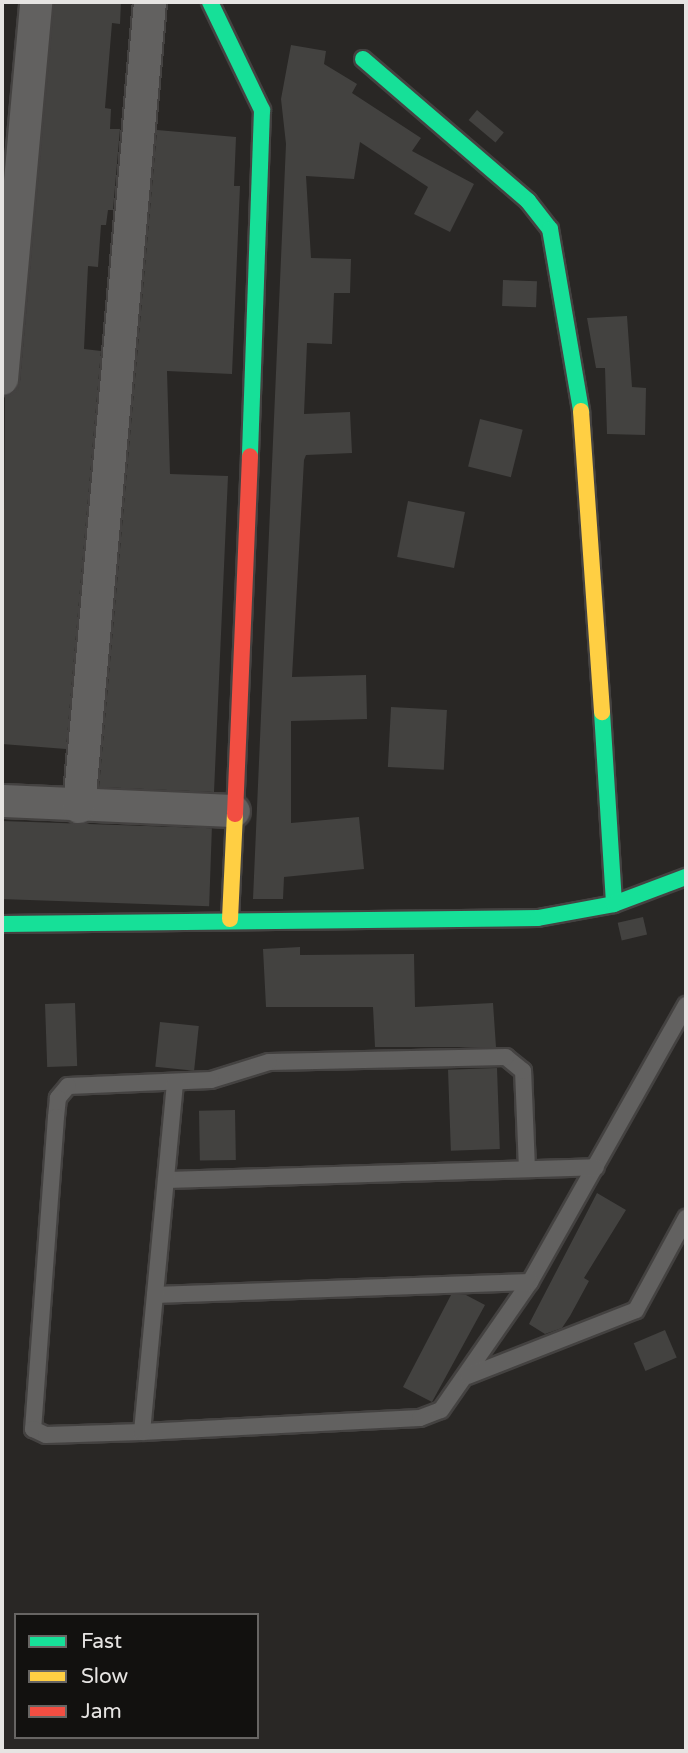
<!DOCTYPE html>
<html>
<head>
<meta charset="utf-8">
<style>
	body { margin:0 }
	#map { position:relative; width:688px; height:1753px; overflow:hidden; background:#292725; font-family:"Varela Round",sans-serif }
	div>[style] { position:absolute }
	.building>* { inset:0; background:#434240; transform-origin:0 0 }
	.roads { filter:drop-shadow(2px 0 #444241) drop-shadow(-2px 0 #444241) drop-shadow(0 2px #444241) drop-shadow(0 -2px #444241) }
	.lane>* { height:16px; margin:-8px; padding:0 8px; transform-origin:8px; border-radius:8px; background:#626160 }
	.street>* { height:32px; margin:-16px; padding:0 16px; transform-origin:16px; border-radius:16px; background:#626160 }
	.fast>* { height:16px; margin:-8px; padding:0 8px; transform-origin:8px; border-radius:8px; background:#16e098 }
	.slow>* { height:16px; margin:-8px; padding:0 8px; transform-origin:8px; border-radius:8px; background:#ffcf43 }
	.jam>* { height:16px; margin:-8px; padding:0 8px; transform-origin:8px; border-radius:8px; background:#f24e42 }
	span { translate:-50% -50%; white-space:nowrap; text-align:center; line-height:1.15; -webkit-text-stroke:5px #12110f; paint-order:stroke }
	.frame { position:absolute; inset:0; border:4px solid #e6e4e2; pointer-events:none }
	.legend { position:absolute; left:14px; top:1613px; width:245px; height:126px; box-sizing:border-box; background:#12110f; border:2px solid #676563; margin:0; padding:9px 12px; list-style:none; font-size:21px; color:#e6e4e2 }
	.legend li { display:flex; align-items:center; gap:14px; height:35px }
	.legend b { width:35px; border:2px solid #676563 }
</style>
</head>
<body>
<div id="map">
	<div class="building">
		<i style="clip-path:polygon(54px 2px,121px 2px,120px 24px,112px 23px,105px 108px,111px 109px,110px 129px,120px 129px,113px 210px,108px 210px,106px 225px,101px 225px,98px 267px,88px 266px,84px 349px,101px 351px,66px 749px,2px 744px,5px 397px,20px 381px)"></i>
		<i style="clip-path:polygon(291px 45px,326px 51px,324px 64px,357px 84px,352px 93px,421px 138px,412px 151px,474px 184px,450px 232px,414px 214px,428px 187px,360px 142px,354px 179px,306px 176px,311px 258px,351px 259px,350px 293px,334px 293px,332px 344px,307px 343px,304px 414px,350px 412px,352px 453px,306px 455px,304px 460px,292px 677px,366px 675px,367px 719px,291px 721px,291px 823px,359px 817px,364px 869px,284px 877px,283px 899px,253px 899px,286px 144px,281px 99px)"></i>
		<i style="left:477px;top:110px;width:35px;height:13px;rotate:40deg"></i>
		<i style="clip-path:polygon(157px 130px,236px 137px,234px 186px,240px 186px,232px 374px,167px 371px,170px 474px,228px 476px,214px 792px,99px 787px)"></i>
		<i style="left:503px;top:280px;width:34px;height:26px;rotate:2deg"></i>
		<i style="clip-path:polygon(627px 316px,632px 387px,646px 388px,645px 435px,607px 434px,605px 368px,596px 368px,587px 318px)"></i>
		<i style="left:480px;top:419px;width:44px;height:49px;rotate:14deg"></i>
		<i style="left:408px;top:501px;width:58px;height:57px;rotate:11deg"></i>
		<i style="left:391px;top:707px;width:56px;height:60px;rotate:3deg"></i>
		<i style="left:2px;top:821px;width:210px;height:78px;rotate:2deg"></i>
		<i style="left:643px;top:917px;width:18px;height:26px;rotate:77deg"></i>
		<i style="clip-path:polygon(300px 947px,300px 955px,414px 954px,415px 1007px,493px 1003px,496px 1047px,375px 1047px,373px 1007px,266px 1007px,263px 949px)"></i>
		<i style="left:75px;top:1003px;width:63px;height:30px;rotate:88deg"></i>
		<i style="left:160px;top:1022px;width:39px;height:45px;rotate:6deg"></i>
		<i style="left:497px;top:1068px;width:81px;height:49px;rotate:88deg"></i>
		<i style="left:235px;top:1110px;width:50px;height:36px;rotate:89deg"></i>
		<i style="clip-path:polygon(597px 1193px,626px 1210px,584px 1278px,589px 1281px,570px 1316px,562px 1328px,545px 1334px,529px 1324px)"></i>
		<i style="clip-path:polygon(451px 1295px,466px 1295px,485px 1305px,432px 1402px,403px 1387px)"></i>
		<i style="left:665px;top:1330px;width:30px;height:34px;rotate:67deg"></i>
	</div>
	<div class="roads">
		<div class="lane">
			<i style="left:527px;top:1169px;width:98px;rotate:-92.3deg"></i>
			<i style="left:523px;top:1071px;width:22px;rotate:-141deg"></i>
			<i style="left:506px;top:1057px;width:237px;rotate:178.8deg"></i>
			<i style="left:269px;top:1062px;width:61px;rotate:162.8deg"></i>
			<i style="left:211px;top:1080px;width:143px;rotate:177.6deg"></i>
			<i style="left:68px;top:1086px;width:16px;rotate:130deg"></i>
			<i style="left:58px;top:1098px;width:19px;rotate:96deg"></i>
			<i style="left:56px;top:1117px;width:313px;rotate:94.2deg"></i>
			<i style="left:33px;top:1429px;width:14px;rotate:25deg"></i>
			<i style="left:46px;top:1435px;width:96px;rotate:-1.8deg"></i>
			<i style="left:142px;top:1432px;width:278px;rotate:-2.9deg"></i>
			<i style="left:420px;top:1418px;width:22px;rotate:-21deg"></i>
			<i style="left:441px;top:1410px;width:156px;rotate:-55.2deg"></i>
			<i style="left:530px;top:1282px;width:318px;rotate:-60.6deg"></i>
			<i style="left:166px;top:1180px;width:430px;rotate:-1.7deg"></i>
			<i style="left:155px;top:1295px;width:375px;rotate:-2deg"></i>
			<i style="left:468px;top:1376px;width:180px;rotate:-21.4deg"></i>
			<i style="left:636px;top:1310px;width:105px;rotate:-61.5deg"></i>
			<i style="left:142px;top:1432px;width:351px;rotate:-84.6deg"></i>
		</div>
		<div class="street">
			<i style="left:2px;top:379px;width:379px;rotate:-84.8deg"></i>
			<i style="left:2px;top:801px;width:232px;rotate:2.5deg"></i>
			<i style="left:79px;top:807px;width:808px;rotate:-84.96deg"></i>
		</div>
		<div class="fast">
			<i style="left:210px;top:2px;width:120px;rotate:64.3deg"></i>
			<i style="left:262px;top:110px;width:346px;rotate:92deg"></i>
			<i style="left:363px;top:59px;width:218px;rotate:40.7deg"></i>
			<i style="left:528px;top:201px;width:36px;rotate:52deg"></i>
			<i style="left:550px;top:229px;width:185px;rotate:80.3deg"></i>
			<i style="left:602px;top:712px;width:192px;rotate:86.4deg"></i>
			<i style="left:2px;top:924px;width:536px;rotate:-0.64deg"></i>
			<i style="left:538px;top:918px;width:77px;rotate:-10.4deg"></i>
			<i style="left:614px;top:904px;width:77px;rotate:-20.6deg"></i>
		</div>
		<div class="slow">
			<i style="left:581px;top:411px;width:302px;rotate:86deg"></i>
			<i style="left:230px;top:919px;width:105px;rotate:-87.3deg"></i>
		</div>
		<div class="jam">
			<i style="left:235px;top:814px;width:358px;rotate:-87.6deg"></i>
		</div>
	</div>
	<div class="frame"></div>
	<ul class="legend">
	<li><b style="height:9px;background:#16e098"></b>Fast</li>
	<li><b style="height:9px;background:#ffcf43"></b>Slow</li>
	<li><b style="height:9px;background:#f24e42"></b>Jam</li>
	</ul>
</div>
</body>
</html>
